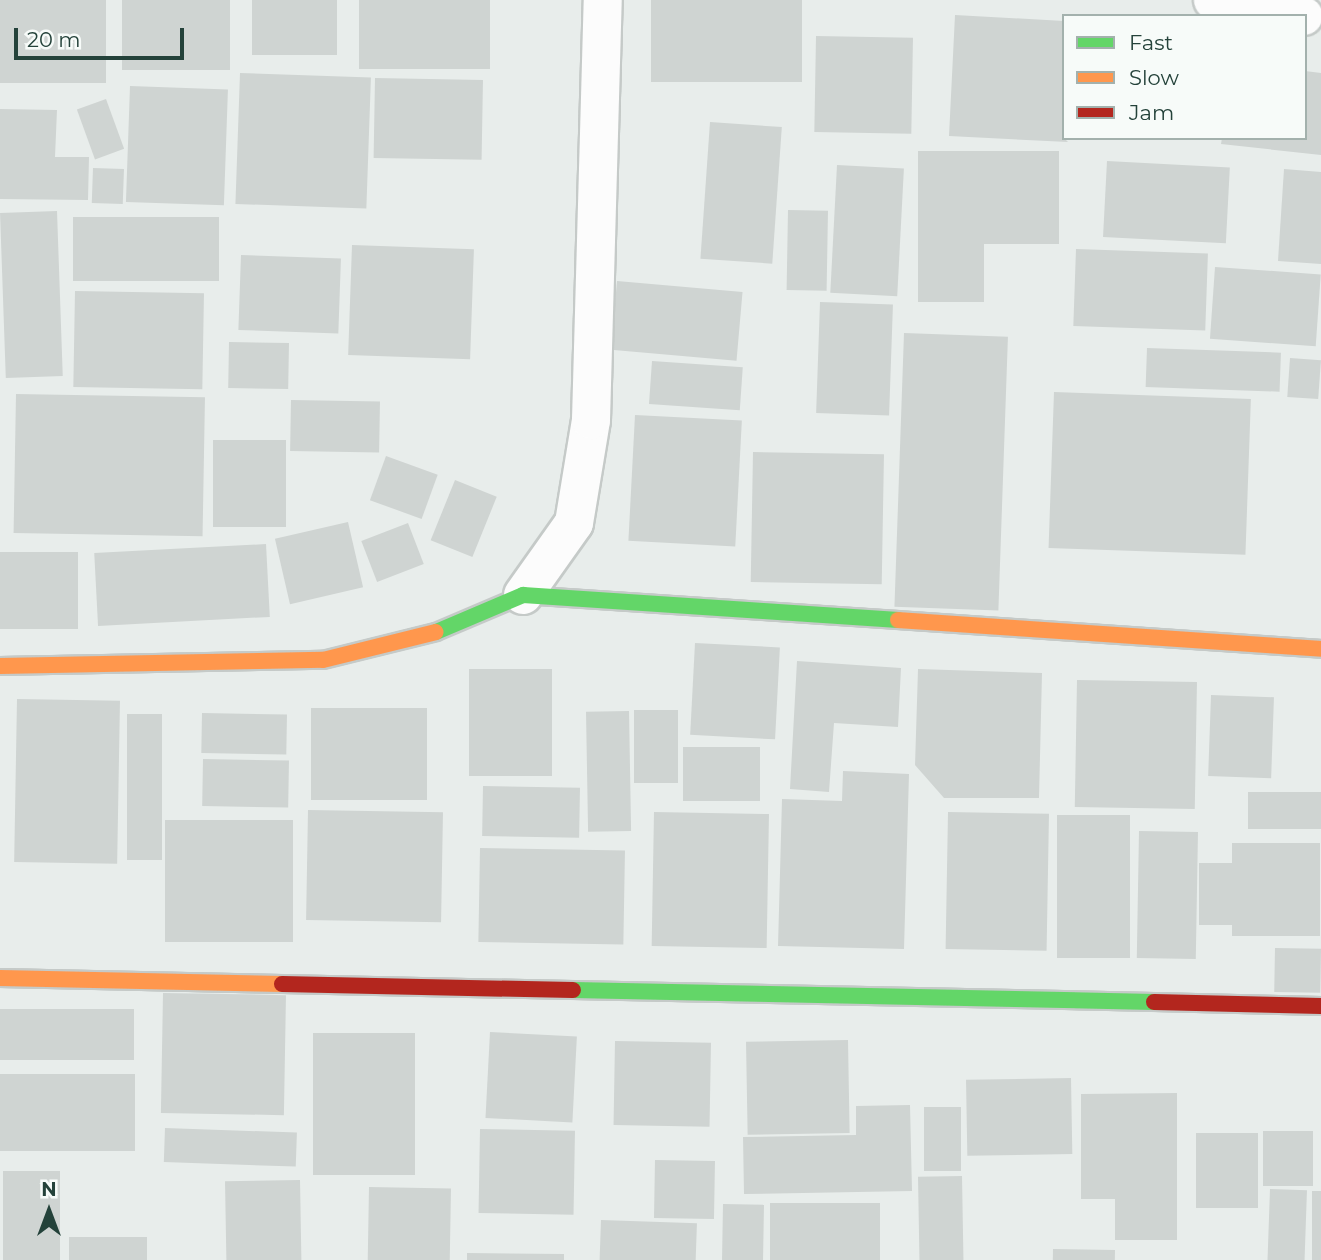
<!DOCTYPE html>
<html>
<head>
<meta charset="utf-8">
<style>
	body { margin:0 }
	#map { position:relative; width:1321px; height:1260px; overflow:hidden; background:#e8edeb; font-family:Montserrat,sans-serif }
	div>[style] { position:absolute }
	.building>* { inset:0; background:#cfd4d2; transform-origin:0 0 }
	.roads { filter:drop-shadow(2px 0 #c5cac8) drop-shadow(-2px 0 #c5cac8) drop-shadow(0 2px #c5cac8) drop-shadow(0 -2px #c5cac8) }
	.street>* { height:38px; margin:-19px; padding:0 19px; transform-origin:19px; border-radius:19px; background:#fcfcfc }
	.fast>* { height:16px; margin:-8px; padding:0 8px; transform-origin:8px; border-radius:8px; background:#63d668 }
	.slow>* { height:16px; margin:-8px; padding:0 8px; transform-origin:8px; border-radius:8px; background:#ff974d }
	.jam>* { height:16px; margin:-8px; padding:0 8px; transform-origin:8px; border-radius:8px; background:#b3261e }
	span { translate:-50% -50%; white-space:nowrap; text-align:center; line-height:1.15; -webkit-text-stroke:5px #f7fbf9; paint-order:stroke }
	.legend { position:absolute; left:1062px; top:14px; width:245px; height:126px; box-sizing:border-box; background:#f7fbf9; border:2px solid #a3b1ad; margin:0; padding:9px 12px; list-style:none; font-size:21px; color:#24423a }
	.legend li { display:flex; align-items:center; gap:14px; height:35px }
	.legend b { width:35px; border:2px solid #a3b1ad }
	.north { position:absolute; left:14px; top:1176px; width:70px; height:70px; -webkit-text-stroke:5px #f7fbf9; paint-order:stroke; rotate:0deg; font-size:19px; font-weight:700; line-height:28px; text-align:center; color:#24423a }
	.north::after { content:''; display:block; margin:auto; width:24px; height:32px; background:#24423a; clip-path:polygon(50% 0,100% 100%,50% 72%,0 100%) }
	.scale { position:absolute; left:14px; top:28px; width:170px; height:32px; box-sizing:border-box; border:4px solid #24423a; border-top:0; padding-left:9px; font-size:21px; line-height:24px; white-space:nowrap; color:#24423a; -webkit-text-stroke:5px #f7fbf9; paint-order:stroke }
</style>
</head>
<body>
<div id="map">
	<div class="building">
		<i style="left:0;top:0;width:106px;height:83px"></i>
		<i style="left:122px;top:0;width:108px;height:70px"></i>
		<i style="left:252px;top:0;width:85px;height:55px"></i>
		<i style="left:359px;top:0;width:131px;height:69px"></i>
		<i style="left:651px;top:0;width:151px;height:82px"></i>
		<i style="clip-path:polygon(955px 15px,1064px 21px,1064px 138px,1068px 142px,949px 136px)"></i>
		<i style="left:816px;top:36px;width:97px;height:96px;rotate:1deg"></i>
		<i style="clip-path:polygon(1305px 71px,1321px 73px,1321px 155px,1221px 144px,1222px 138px,1305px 138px)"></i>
		<i style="left:240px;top:73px;width:131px;height:131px;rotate:2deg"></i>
		<i style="left:375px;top:78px;width:108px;height:80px;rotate:1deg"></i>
		<i style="left:130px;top:86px;width:98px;height:116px;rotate:2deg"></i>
		<i style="left:106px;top:99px;width:53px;height:31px;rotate:70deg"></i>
		<i style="clip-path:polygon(0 109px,57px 110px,55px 157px,89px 157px,88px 200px,0 199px)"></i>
		<i style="left:710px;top:122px;width:72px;height:137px;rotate:4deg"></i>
		<i style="clip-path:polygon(918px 151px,1059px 151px,1059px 244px,984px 244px,984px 302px,918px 302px)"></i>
		<i style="left:1107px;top:161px;width:123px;height:76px;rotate:3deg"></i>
		<i style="left:837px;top:165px;width:67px;height:128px;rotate:3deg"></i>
		<i style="left:93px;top:168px;width:31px;height:35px;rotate:2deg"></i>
		<i style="clip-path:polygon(1284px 169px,1321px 172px,1321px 264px,1278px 261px)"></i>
		<i style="left:788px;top:210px;width:40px;height:80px;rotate:1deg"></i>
		<i style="left:57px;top:211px;width:165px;height:57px;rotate:88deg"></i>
		<i style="left:73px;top:217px;width:146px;height:64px"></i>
		<i style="left:352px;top:245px;width:122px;height:110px;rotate:2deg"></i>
		<i style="left:1076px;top:249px;width:132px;height:77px;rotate:2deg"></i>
		<i style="left:241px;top:255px;width:100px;height:75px;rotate:2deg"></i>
		<i style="left:1215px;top:267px;width:106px;height:72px;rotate:4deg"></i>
		<i style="left:617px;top:281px;width:126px;height:69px;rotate:5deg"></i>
		<i style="left:75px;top:291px;width:129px;height:96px;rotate:1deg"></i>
		<i style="left:820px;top:302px;width:73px;height:111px;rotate:2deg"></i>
		<i style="left:904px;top:333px;width:104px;height:274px;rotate:2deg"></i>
		<i style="left:229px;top:342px;width:60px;height:46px;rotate:1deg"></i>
		<i style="left:1147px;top:348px;width:134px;height:39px;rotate:2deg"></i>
		<i style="left:1290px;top:358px;width:31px;height:39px;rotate:4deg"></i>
		<i style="left:652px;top:361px;width:91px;height:43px;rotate:4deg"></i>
		<i style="left:1054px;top:392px;width:197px;height:156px;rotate:2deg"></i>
		<i style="left:16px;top:394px;width:189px;height:139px;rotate:1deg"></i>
		<i style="left:291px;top:400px;width:89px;height:51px;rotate:1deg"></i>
		<i style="left:635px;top:415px;width:107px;height:126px;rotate:3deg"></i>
		<i style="left:213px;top:440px;width:73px;height:87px"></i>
		<i style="left:753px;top:452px;width:131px;height:130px;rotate:1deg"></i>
		<i style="left:386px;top:456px;width:55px;height:47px;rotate:20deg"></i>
		<i style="left:455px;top:480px;width:45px;height:65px;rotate:22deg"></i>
		<i style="left:348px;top:522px;width:67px;height:75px;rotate:77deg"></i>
		<i style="left:408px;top:523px;width:44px;height:50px;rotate:69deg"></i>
		<i style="left:266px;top:544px;width:73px;height:172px;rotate:87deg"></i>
		<i style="left:0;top:552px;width:78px;height:77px"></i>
		<i style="left:695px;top:643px;width:85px;height:92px;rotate:3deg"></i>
		<i style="clip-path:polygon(797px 661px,901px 668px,898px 727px,834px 723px,829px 792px,790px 789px)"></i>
		<i style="left:469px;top:669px;width:83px;height:107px"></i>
		<i style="clip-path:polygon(918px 669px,1042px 673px,1039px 798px,944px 798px,915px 765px)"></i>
		<i style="left:1077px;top:680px;width:120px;height:127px;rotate:1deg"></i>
		<i style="left:1211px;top:695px;width:63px;height:81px;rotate:2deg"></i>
		<i style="left:17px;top:699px;width:103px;height:163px;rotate:1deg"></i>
		<i style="left:311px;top:708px;width:116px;height:92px"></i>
		<i style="left:634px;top:710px;width:44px;height:73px"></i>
		<i style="left:629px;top:711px;width:120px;height:43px;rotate:89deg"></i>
		<i style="left:202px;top:713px;width:85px;height:40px;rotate:1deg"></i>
		<i style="left:127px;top:714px;width:35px;height:146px"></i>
		<i style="left:683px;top:747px;width:77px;height:54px"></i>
		<i style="left:203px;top:759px;width:86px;height:47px;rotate:1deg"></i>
		<i style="clip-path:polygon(843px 771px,909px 774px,904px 949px,778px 946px,782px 799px,842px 801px)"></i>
		<i style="left:483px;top:786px;width:97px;height:50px;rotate:1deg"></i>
		<i style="left:1248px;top:792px;width:73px;height:37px"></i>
		<i style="left:308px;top:810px;width:135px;height:110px;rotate:1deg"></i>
		<i style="left:654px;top:812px;width:115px;height:134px;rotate:1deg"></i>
		<i style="left:948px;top:812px;width:101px;height:137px;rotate:1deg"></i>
		<i style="left:1057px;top:815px;width:73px;height:143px"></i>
		<i style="left:165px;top:820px;width:128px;height:122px"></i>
		<i style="left:1139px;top:831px;width:59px;height:127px;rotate:1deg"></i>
		<i style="clip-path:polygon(1232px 843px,1320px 843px,1320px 936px,1232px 936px,1232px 925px,1199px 925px,1199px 863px,1232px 863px)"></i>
		<i style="left:480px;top:848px;width:145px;height:94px;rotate:1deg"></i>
		<i style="left:1275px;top:948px;width:46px;height:44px;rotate:1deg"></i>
		<i style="left:163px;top:993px;width:123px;height:120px;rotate:1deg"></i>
		<i style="left:0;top:1009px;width:134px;height:51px"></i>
		<i style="left:490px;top:1032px;width:87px;height:86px;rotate:3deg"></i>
		<i style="left:313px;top:1033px;width:102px;height:142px"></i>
		<i style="left:848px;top:1040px;width:93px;height:102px;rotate:89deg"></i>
		<i style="left:615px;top:1041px;width:96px;height:84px;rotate:1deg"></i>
		<i style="left:0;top:1074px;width:135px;height:77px"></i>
		<i style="left:1071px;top:1078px;width:76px;height:105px;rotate:89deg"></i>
		<i style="clip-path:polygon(1177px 1093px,1177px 1240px,1115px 1240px,1115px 1199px,1081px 1199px,1081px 1094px)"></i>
		<i style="clip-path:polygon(910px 1105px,912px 1191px,744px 1194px,743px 1137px,856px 1135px,856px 1106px)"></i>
		<i style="left:924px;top:1107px;width:37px;height:64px"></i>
		<i style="left:165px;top:1128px;width:132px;height:34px;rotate:2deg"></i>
		<i style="left:480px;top:1129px;width:95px;height:84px;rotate:1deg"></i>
		<i style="left:1263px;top:1131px;width:50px;height:55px"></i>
		<i style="left:1196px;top:1133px;width:62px;height:75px"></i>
		<i style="left:655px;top:1160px;width:60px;height:58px;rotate:1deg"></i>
		<i style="left:3px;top:1171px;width:57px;height:89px"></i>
		<i style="left:962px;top:1176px;width:84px;height:44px;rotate:89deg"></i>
		<i style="left:300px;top:1180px;width:80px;height:75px;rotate:89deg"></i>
		<i style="left:369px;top:1187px;width:82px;height:73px;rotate:1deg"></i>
		<i style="left:1270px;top:1189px;width:37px;height:71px;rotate:2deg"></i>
		<i style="left:1312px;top:1191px;width:9px;height:69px"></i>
		<i style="left:770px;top:1203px;width:110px;height:57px"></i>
		<i style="left:723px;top:1204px;width:41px;height:56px;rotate:1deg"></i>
		<i style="left:601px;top:1220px;width:96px;height:40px;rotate:2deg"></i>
		<i style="left:69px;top:1237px;width:78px;height:23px"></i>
		<i style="left:1053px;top:1249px;width:62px;height:11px;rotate:1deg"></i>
		<i style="clip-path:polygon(467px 1253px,564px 1254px,564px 1260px,467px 1260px)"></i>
	</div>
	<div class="roads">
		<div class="street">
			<i style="left:1213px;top:0;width:92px;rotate:10deg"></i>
			<i style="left:523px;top:595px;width:88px;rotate:-54.7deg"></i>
			<i style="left:574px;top:523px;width:104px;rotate:-80.6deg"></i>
			<i style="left:591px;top:420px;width:420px;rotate:-88.4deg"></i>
		</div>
		<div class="fast">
			<i style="left:436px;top:632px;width:95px;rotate:-23deg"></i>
			<i style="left:523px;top:595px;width:376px;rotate:3.8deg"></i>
			<i style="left:573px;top:990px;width:581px;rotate:1.18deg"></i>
		</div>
		<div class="slow">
			<i style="left:898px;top:620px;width:424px;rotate:3.9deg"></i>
			<i style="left:0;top:666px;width:323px;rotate:-1.1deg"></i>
			<i style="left:323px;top:660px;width:116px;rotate:-13.9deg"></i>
			<i style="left:0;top:978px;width:282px;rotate:1.2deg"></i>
		</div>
		<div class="jam">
			<i style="left:282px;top:984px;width:291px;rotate:1.2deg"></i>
			<i style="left:1154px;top:1002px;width:167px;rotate:1.4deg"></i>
		</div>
	</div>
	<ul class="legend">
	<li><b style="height:9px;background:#63d668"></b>Fast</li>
	<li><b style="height:9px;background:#ff974d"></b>Slow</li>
	<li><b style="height:9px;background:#b3261e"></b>Jam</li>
	</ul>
	<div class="north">N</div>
	<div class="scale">20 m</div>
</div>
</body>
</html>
